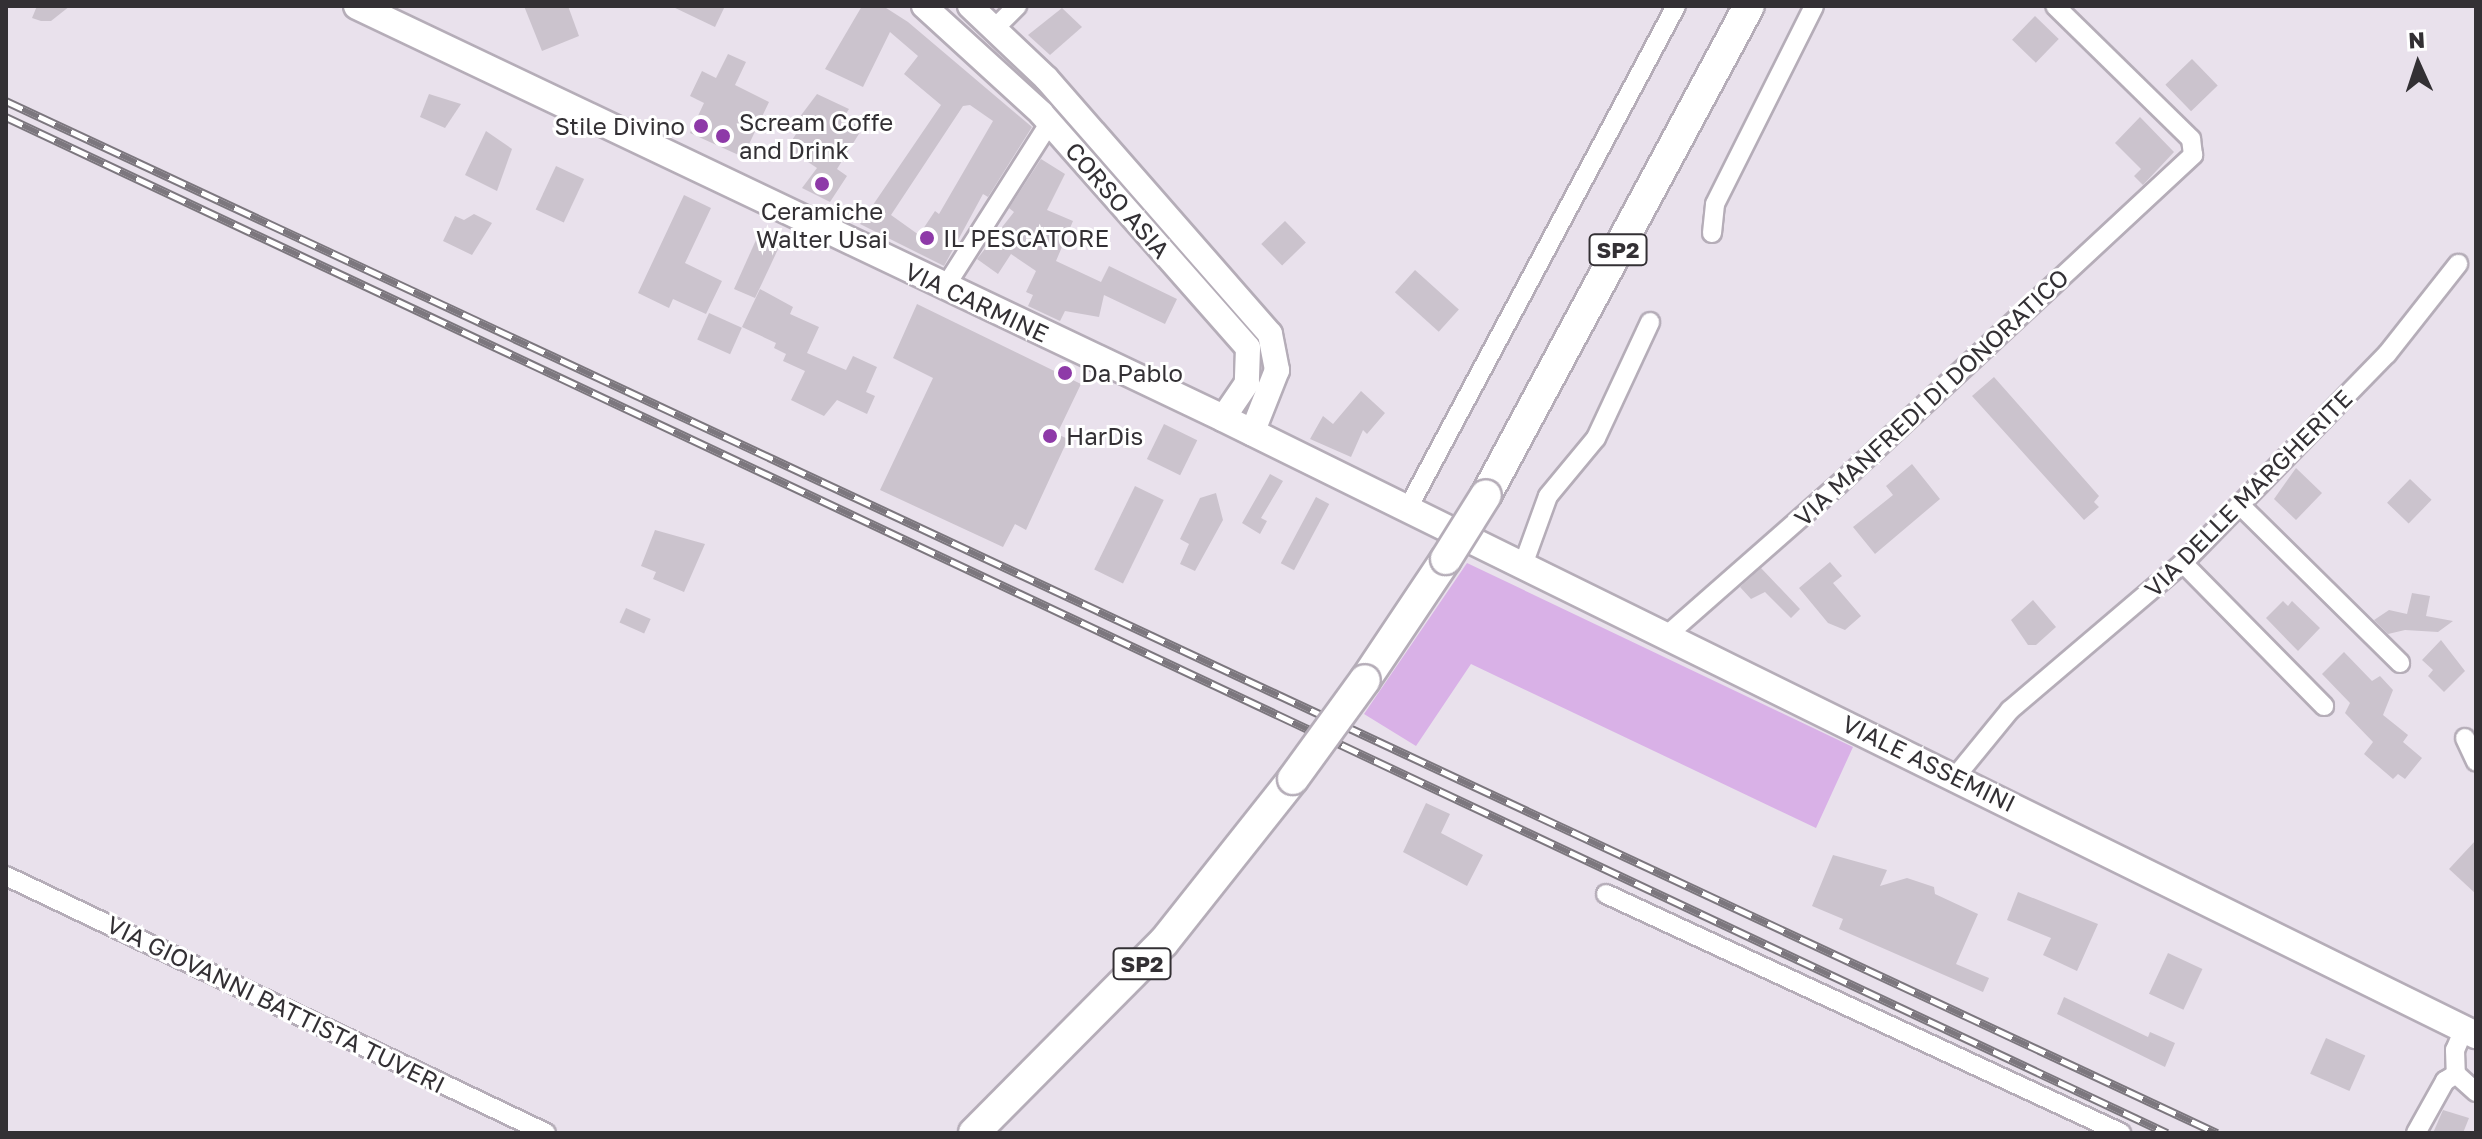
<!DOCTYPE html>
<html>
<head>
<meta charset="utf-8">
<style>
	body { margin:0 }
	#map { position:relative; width:2482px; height:1139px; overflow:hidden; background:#e9e1ec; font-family:"Golos Text",sans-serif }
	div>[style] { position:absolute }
	.green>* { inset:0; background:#d9b1e7 }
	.building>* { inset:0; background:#cbc3cd; transform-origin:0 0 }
	.roads { filter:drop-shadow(2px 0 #b5adb8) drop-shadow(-2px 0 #b5adb8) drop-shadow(0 2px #b5adb8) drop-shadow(0 -2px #b5adb8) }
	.minor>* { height:18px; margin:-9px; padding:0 9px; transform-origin:9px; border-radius:9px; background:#fff }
	.tertiary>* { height:24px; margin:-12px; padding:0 12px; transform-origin:12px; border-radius:12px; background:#fff }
	.secondary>* { height:26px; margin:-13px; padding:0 13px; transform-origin:13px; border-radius:13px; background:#fff }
	.primary>* { height:30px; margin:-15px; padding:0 15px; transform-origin:15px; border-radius:15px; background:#fff }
	.rail>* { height:9px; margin-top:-4.5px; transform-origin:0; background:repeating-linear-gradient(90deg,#fff 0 18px,#7c777e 0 36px); box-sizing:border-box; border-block:2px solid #7c777e }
	.bridges { filter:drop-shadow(2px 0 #b5adb8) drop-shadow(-2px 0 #b5adb8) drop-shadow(0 2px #b5adb8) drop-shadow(0 -2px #b5adb8) }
	.primary-bridge>* { height:30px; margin:-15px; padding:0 15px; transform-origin:15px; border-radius:15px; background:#fff }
	.dots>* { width:22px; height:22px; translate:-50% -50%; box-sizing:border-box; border:4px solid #fff; border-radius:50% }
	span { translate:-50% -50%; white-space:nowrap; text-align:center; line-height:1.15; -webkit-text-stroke:6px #fff; paint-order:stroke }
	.shield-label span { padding:2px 6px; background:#fff; border:2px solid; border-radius:6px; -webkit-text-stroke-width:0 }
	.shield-label { font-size:22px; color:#333034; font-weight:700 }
	.poi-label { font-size:24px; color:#333034 }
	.left { translate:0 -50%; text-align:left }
	.right { translate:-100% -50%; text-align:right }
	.street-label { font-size:24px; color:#333034 }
	.frame { position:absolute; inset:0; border:8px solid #333034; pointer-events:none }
	.north { position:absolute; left:2378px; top:24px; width:80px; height:80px; -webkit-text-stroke:6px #fff; paint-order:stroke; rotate:357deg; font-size:22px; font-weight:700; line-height:32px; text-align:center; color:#333034 }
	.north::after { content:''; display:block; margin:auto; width:28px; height:36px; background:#333034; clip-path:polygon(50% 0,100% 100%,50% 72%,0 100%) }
</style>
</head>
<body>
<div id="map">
	<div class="green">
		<i style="clip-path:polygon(1467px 563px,1853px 747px,1816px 828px,1471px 664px,1416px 746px,1364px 714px)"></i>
	</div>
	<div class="building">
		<i style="clip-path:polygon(37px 6px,70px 6px,51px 21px,41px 21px,32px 18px)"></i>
		<i style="clip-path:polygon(524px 6px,568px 6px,579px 36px,542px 51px)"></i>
		<i style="clip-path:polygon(671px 6px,725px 6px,715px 27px)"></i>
		<i style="clip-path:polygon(evenodd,862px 6px,883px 6px,908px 22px,1032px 127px,988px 197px,983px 194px,944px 266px,860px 224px,941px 105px,904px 74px,918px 56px,890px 32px,863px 87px,825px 69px,862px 6px,970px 105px,993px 121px,939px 214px,935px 211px,919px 235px,891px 215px,963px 106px,970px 105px)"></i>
		<i style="clip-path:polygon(1062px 8px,1082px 27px,1050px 55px,1028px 35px)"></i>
		<i style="left:2035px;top:16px;width:33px;height:33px;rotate:44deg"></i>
		<i style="clip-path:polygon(728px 54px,746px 62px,735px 85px,769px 102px,743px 157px,690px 133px,704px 103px,690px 96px,702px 71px,716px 78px)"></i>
		<i style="left:2192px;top:59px;width:37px;height:37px;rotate:46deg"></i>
		<i style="clip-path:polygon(429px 94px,461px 104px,445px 128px,420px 117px)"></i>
		<i style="clip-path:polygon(817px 94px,849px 109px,844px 117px,862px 129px,837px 169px,847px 176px,830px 202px,802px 188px,817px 168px,787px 148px,796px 134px,790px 130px)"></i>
		<i style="clip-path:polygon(2140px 117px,2174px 152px,2143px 185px,2134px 176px,2141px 169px,2115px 143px)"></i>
		<i style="clip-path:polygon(486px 131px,512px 149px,497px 191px,465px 175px)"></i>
		<i style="clip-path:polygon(1041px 159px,1065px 174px,1047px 210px,1073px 221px,1056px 261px,1101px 282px,1109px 266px,1177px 299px,1165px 324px,1104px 295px,1099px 317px,1065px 311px,1060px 321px,1028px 306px,1033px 295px,1026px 292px,1036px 271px,1011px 254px,998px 274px,977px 259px,1014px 212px,1009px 208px)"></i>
		<i style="left:556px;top:166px;width:31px;height:48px;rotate:25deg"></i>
		<i style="clip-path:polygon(684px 195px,711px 208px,685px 263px,722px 281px,706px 314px,673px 299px,669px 308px,638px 293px)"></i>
		<i style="clip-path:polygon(474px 214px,492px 223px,472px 255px,443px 241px,455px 216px,464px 220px)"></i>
		<i style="left:1285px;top:221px;width:30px;height:33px;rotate:46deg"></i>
		<i style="clip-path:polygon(763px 236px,780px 245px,755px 298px,734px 289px,756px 240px)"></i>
		<i style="left:1415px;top:270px;width:59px;height:30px;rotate:42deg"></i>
		<i style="clip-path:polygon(760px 289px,793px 307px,790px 314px,819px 327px,807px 353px,846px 370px,853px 356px,877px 367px,866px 392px,875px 396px,867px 414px,837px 400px,824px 416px,791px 400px,805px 371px,783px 361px,786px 354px,774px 348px,776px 343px,742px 327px)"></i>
		<i style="clip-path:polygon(917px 304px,1081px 384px,1057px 434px,1068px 439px,1026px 530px,1015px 524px,1003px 547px,880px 490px,933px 378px,893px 358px)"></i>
		<i style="left:709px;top:313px;width:36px;height:29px;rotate:24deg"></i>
		<i style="clip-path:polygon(1994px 377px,2099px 496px,2094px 502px,2099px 507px,2084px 520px,1972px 396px)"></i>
		<i style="clip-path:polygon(1361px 391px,1385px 413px,1367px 434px,1363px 430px,1351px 457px,1310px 439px,1323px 416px,1333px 424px)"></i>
		<i style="left:1164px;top:424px;width:37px;height:39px;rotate:26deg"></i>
		<i style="clip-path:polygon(1912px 464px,1940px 499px,1875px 554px,1853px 527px,1893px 495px,1886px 486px)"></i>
		<i style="clip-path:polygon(2296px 468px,2322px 493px,2296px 520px,2274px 499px)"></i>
		<i style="clip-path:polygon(1270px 474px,1283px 481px,1261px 518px,1267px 521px,1260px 534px,1242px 523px)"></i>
		<i style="left:2410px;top:479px;width:30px;height:33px;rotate:44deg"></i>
		<i style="left:1135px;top:486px;width:32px;height:93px;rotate:26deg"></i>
		<i style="clip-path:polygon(1216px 493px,1223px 520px,1195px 571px,1180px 564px,1189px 544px,1180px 539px,1200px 498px)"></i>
		<i style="left:1316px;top:497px;width:15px;height:75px;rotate:28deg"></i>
		<i style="clip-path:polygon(655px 530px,705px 544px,684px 592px,653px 579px,656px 572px,641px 566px)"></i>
		<i style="clip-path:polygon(1830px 562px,1842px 576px,1833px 583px,1861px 616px,1845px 630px,1828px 623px,1799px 588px)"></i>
		<i style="clip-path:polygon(1761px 568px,1800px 609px,1791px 618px,1765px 592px,1751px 599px,1740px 587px)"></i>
		<i style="clip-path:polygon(2412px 593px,2430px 596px,2426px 616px,2453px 621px,2438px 632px,2405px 630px,2388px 634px,2374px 620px,2389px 610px,2407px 614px)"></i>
		<i style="clip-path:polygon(2033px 600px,2056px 627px,2036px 645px,2028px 645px,2011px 620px)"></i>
		<i style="clip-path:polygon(2283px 601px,2288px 606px,2292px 601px,2320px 628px,2298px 651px,2266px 618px)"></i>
		<i style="left:626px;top:608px;width:27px;height:16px;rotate:24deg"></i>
		<i style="clip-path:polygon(2441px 640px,2465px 671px,2444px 692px,2428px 676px,2433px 670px,2422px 660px)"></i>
		<i style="clip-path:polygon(2344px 652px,2372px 681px,2380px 676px,2393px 690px,2383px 715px,2408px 735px,2403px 742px,2422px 758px,2405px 779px,2398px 774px,2393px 779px,2364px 754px,2373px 742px,2345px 713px,2350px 703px,2322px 674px)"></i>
		<i style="clip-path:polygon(1426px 803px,1450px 814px,1441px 833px,1483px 855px,1467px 886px,1403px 852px)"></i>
		<i style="clip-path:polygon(2476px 840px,2476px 894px,2449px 869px)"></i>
		<i style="clip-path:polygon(1833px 855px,1887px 870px,1880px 886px,1907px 878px,1934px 887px,1935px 894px,1978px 914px,1956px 964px,1989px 978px,1983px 992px,1839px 929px,1843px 919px,1812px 906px)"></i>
		<i style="clip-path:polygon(2018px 892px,2098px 924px,2077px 971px,2043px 955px,2051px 938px,2007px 920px)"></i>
		<i style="left:2168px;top:953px;width:38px;height:45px;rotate:25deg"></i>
		<i style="clip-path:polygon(2064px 997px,2148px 1037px,2150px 1032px,2175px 1043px,2165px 1067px,2057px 1014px)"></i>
		<i style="left:2326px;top:1038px;width:43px;height:39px;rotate:24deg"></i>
		<i style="clip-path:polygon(2443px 1110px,2469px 1118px,2463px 1133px,2433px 1133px)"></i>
	</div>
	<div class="roads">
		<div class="minor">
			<i style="left:994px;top:29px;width:33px;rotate:-45deg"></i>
			<i style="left:1712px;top:233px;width:29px;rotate:-84deg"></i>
			<i style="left:1715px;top:204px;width:221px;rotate:-63.4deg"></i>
			<i style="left:945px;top:287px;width:196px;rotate:-57.5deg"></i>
			<i style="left:2240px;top:505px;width:225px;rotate:44.6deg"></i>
			<i style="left:1408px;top:508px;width:569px;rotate:-61.9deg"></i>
			<i style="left:2183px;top:563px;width:201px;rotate:45.4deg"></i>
			<i style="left:1523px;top:565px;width:73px;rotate:-70.1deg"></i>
			<i style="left:1548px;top:496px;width:75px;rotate:-50.4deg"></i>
			<i style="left:1596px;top:438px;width:128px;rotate:-65deg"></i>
			<i style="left:1666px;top:636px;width:229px;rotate:-41.3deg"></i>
			<i style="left:1838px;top:485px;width:485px;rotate:-42.9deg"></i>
			<i style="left:2193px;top:155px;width:16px;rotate:-97deg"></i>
			<i style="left:2191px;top:139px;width:190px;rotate:-135.6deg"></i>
			<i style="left:2465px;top:738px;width:26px;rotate:65deg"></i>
			<i style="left:1956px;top:776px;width:85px;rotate:-50.7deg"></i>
			<i style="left:2010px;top:710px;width:227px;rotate:-40.4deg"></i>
			<i style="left:2183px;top:563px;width:292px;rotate:-45.7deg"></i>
			<i style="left:2387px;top:354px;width:115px;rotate:-51.7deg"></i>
			<i style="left:6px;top:876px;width:598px;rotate:25.45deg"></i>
			<i style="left:1606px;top:894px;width:568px;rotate:24.89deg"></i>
			<i style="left:2464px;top:1029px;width:23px;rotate:113deg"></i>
			<i style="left:2455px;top:1050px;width:24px;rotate:88deg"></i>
			<i style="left:2456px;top:1074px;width:27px;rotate:42deg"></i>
			<i style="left:2416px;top:1133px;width:60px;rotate:-60.9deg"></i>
			<i style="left:2445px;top:1081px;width:13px;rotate:-32deg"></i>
		</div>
		<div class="tertiary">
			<i style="left:924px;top:6px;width:159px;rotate:42.4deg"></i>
			<i style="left:1041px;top:113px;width:313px;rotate:48.6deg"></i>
			<i style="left:1248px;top:348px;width:35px;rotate:92deg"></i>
			<i style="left:1247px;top:383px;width:42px;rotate:124.4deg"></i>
			<i style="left:970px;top:6px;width:105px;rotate:43.5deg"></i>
			<i style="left:1046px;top:78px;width:340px;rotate:48.8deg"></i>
			<i style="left:1270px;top:334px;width:37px;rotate:79deg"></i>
			<i style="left:1277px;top:370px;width:68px;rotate:111.6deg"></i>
		</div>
		<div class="secondary">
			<i style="left:357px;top:6px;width:959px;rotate:25.44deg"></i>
			<i style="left:1223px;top:418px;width:1397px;rotate:26.22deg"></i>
		</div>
		<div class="primary">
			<i style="left:1486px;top:495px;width:555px;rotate:-61.73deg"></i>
			<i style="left:1365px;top:680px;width:146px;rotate:-56.2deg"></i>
			<i style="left:974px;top:1133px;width:268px;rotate:-45.2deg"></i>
			<i style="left:1163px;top:943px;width:209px;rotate:-51.6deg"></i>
		</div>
	</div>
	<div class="rail">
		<i style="left:6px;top:101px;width:2440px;rotate:25.02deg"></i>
		<i style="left:6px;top:117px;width:2388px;rotate:25.18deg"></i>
	</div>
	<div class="bridges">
		<div class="primary-bridge">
			<i style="left:1446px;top:559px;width:75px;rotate:-58deg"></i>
			<i style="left:1293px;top:779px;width:122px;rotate:-54deg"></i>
		</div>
	</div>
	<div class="dots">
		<i style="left:701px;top:126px;background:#8e3aa8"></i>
		<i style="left:723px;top:136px;background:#8e3aa8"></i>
		<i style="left:822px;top:184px;background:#8e3aa8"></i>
		<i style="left:927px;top:238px;background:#8e3aa8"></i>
		<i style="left:1065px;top:373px;background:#8e3aa8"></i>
		<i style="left:1050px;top:436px;background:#8e3aa8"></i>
	</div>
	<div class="shield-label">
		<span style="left:1618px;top:250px">SP2</span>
		<span style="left:1142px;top:964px">SP2</span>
	</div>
	<div class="poi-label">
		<span class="left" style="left:739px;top:136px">Scream Coffe<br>and Drink</span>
		<span class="right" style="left:685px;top:126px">Stile Divino</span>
		<span style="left:822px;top:225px">Ceramiche<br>Walter Usai</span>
		<span class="left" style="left:943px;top:238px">IL PESCATORE</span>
		<span class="left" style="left:1081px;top:373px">Da Pablo</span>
		<span class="left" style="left:1066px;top:436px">HarDis</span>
	</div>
	<div class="street-label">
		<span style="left:1118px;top:200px;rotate:49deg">CORSO ASIA</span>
		<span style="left:977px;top:302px;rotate:25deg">VIA CARMINE</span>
		<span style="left:1931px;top:397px;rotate:-43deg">VIA MANFREDI DI DONORATICO</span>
		<span style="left:2248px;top:493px;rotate:-45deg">VIA DELLE MARGHERITE</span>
		<span style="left:1929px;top:763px;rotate:26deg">VIALE ASSEMINI</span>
		<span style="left:276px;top:1004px;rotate:26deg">VIA GIOVANNI BATTISTA TUVERI</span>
	</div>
	<div class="frame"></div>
	<div class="north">N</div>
</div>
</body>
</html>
